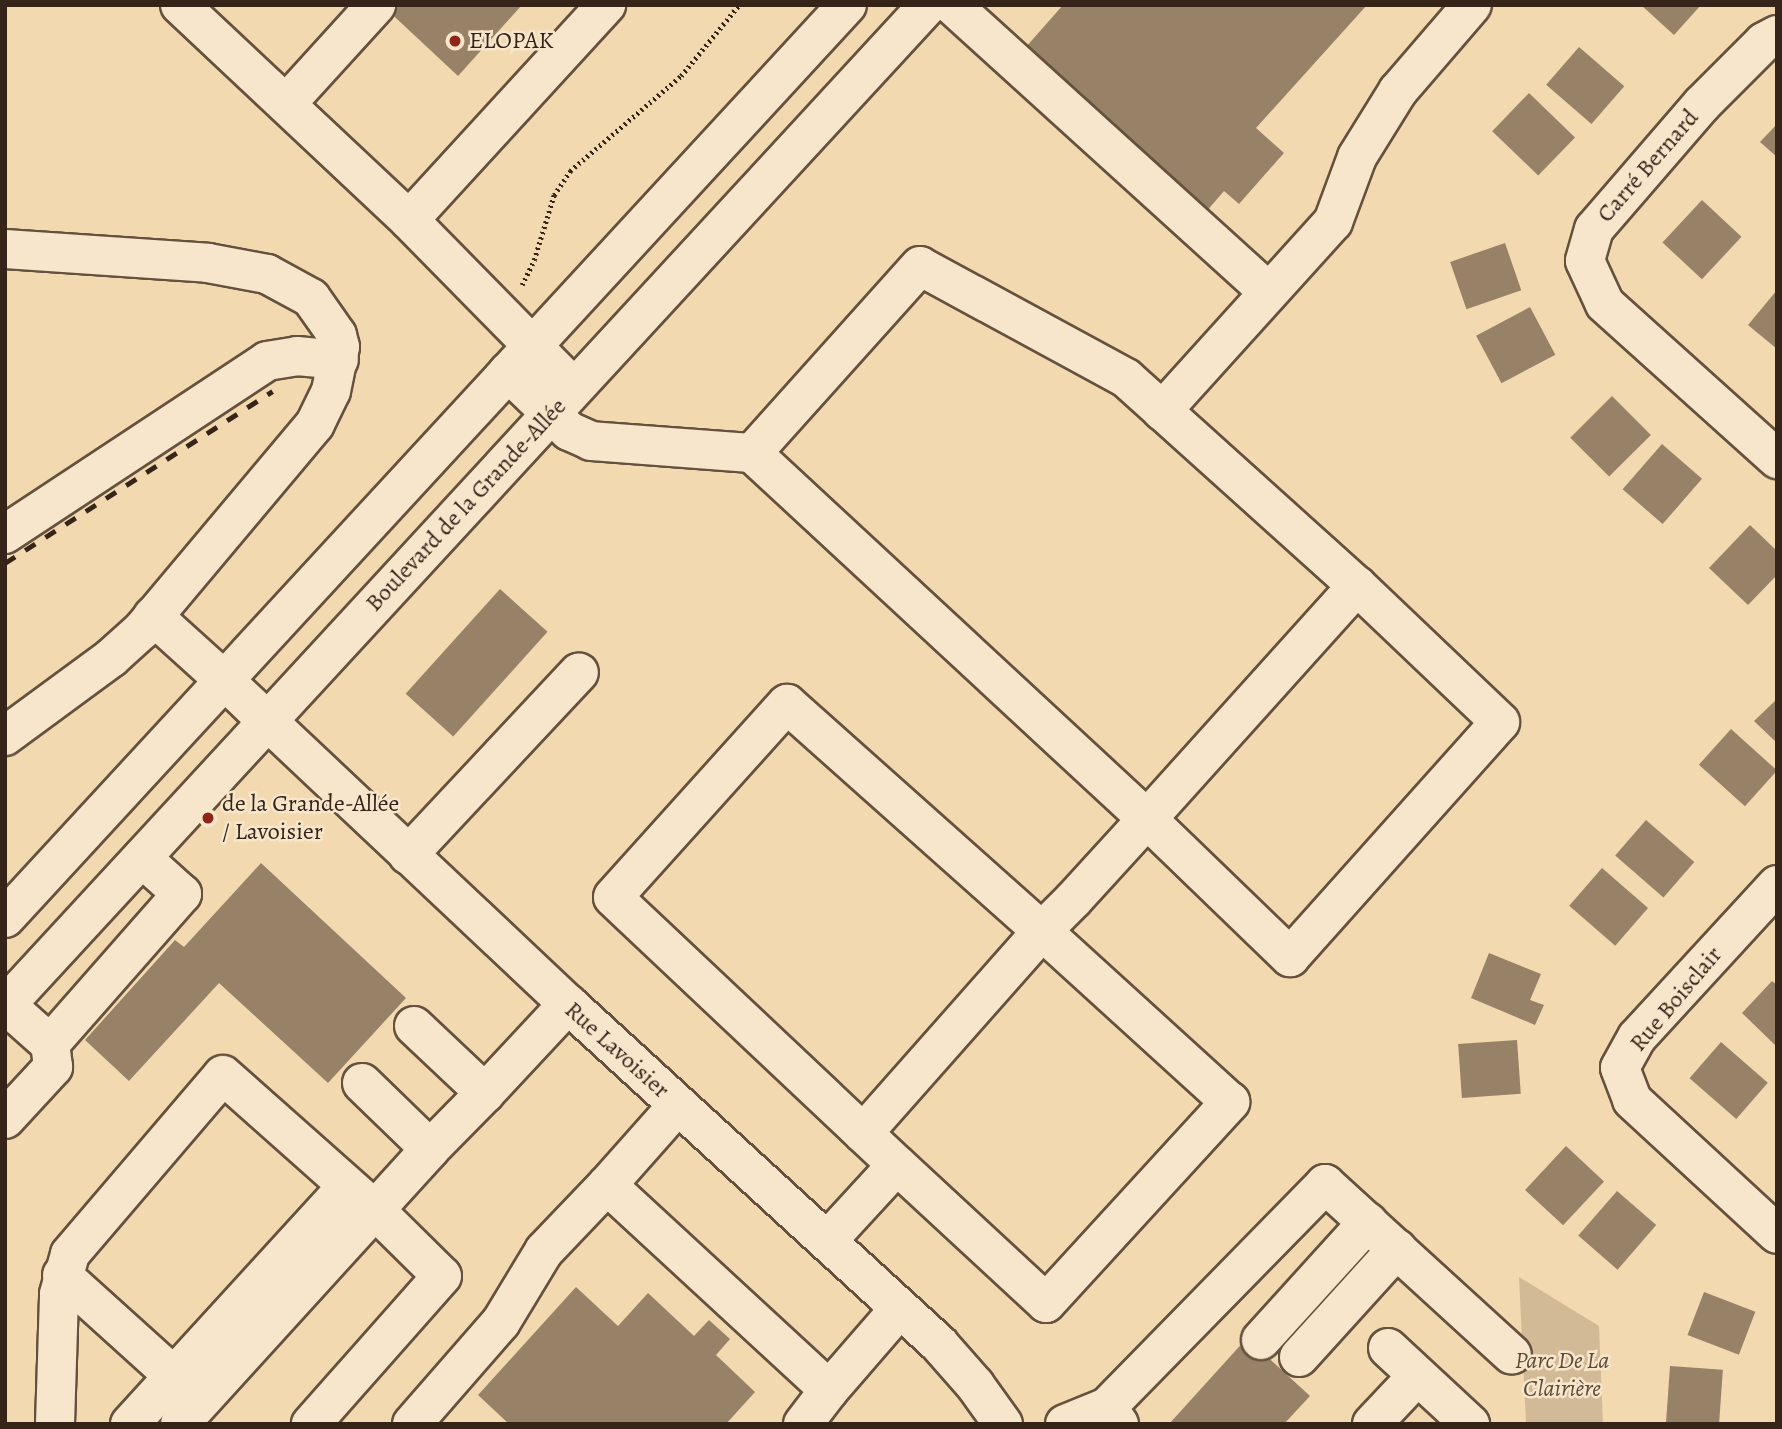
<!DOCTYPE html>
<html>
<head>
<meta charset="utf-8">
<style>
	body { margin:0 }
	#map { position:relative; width:1782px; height:1429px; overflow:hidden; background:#f3d9af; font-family:Alegreya,serif }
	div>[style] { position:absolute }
	.green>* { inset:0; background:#d3ba96 }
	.building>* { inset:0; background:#988267; transform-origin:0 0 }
	.path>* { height:4.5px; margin-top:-2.25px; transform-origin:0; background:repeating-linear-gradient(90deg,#362419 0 2px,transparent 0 5.5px) }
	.roads { filter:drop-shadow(2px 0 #65513e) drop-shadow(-2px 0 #65513e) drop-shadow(0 2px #65513e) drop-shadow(0 -2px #65513e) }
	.minor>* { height:38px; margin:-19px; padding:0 19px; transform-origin:19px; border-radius:19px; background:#f7e6cb }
	.rail>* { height:5px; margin-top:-2.5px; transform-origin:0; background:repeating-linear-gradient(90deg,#362419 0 12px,transparent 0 24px) }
	.dots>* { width:19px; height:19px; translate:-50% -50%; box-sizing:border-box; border:4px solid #f7e6cb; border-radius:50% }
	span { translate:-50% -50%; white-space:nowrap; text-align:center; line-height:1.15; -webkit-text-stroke:5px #f7e6cb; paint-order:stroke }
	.poi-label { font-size:24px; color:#362419 }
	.left { translate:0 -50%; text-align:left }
	.street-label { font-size:24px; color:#362419 }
	.park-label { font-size:24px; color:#5d4a38; font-style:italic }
	.frame { position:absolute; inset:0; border:7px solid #362419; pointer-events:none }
</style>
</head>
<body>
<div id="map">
	<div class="green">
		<i style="clip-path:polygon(1519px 1277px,1599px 1326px,1603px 1424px,1526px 1424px)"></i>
	</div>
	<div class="building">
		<i style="clip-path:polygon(382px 5px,522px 5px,458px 76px)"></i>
		<i style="clip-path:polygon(1063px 5px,1367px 5px,1256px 128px,1284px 153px,1239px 204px,1224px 191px,1199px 220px,1018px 56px)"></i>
		<i style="clip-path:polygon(1641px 5px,1701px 5px,1674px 35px)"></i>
		<i style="left:1579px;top:47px;width:60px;height:50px;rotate:41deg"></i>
		<i style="left:1529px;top:93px;width:64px;height:53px;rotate:44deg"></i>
		<i style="clip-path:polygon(1777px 124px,1777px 157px,1760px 142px)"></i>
		<i style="left:1702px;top:200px;width:54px;height:58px;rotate:43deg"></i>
		<i style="left:1505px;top:243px;width:50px;height:58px;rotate:71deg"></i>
		<i style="clip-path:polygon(1777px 290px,1777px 349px,1748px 325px)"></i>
		<i style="left:1530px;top:307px;width:54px;height:61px;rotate:62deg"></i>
		<i style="left:1612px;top:396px;width:55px;height:59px;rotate:45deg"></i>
		<i style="left:1662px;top:444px;width:53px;height:60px;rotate:41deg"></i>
		<i style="clip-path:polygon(1750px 525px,1777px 551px,1777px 575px,1748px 605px,1709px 568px)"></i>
		<i style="left:500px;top:589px;width:64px;height:141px;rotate:42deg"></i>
		<i style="clip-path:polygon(1777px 699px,1777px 743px,1754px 721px)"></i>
		<i style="left:1731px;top:729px;width:62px;height:48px;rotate:42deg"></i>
		<i style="left:1646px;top:820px;width:64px;height:47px;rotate:41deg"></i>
		<i style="clip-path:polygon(261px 863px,406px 998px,328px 1083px,219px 983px,129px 1081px,85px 1040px,175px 940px,184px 947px)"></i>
		<i style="left:1602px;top:868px;width:61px;height:50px;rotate:41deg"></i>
		<i style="clip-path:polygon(1489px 953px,1541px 974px,1530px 1000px,1544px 1005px,1535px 1025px,1471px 998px)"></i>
		<i style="clip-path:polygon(1772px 981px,1777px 985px,1775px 1045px,1742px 1013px)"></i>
		<i style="left:1517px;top:1040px;width:54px;height:59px;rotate:86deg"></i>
		<i style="left:1721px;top:1042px;width:62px;height:48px;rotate:41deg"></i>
		<i style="left:1566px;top:1146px;width:52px;height:60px;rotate:43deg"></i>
		<i style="left:1617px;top:1191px;width:52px;height:59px;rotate:41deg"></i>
		<i style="clip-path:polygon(576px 1287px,618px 1326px,648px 1293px,694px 1336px,709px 1320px,730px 1339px,716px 1355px,755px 1392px,726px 1424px,509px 1424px,478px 1395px)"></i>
		<i style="left:1704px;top:1292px;width:55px;height:46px;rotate:21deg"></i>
		<i style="clip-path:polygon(1247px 1338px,1310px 1396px,1284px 1424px,1169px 1424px)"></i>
		<i style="left:1670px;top:1366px;width:53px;height:58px;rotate:4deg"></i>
	</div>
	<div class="path">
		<i style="left:522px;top:285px;width:28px;rotate:-64deg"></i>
		<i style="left:534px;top:260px;width:68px;rotate:-72.9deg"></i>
		<i style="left:554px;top:195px;width:29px;rotate:-56deg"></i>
		<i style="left:570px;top:171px;width:146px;rotate:-40.6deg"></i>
		<i style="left:681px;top:76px;width:92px;rotate:-50.8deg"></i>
	</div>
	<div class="roads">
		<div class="minor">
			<i style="left:180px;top:5px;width:314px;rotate:43.2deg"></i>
			<i style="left:952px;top:5px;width:427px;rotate:42.2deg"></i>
			<i style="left:1777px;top:35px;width:15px;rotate:152deg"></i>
			<i style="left:1764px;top:42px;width:88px;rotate:135deg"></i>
			<i style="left:1702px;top:104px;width:165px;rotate:130.8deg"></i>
			<i style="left:1594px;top:229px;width:33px;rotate:106deg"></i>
			<i style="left:1585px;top:261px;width:47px;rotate:65.1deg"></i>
			<i style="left:1605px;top:304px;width:232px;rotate:42deg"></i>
			<i style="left:286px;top:104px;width:134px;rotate:-47.7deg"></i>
			<i style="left:5px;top:249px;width:203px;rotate:3.9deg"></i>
			<i style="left:208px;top:263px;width:60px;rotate:10.6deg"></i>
			<i style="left:267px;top:274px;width:50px;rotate:28.6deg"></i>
			<i style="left:311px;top:298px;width:45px;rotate:54.9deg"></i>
			<i style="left:337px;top:335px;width:12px;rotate:76deg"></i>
			<i style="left:340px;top:347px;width:45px;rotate:101.6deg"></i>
			<i style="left:331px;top:391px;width:37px;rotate:116deg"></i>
			<i style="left:315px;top:424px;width:269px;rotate:130deg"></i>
			<i style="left:142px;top:630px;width:42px;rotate:137.9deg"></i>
			<i style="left:111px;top:658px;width:132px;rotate:143.7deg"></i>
			<i style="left:508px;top:372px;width:85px;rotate:44deg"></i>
			<i style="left:569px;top:431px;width:24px;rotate:24deg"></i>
			<i style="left:591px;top:441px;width:161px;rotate:4.3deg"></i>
			<i style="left:574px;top:388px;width:235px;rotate:-134.5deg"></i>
			<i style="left:409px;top:220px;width:292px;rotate:-47.5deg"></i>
			<i style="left:1162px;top:411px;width:255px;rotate:-47.9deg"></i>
			<i style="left:1333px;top:222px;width:69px;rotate:-69.7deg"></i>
			<i style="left:1357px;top:157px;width:78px;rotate:-58.2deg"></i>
			<i style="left:1398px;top:91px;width:113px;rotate:-49.3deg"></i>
			<i style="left:5px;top:534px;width:314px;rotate:-33.4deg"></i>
			<i style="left:267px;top:361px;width:30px;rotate:-9deg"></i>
			<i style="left:297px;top:356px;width:42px;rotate:5.4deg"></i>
			<i style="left:153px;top:616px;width:97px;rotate:42.1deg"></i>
			<i style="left:225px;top:681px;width:471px;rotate:43.3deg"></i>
			<i style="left:568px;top:1004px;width:503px;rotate:42.5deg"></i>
			<i style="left:939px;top:1344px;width:55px;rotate:48.7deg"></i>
			<i style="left:975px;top:1385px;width:48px;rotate:54.3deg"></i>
			<i style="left:408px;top:855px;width:250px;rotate:-46.9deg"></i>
			<i style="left:1777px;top:885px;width:207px;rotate:132.6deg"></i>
			<i style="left:1637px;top:1037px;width:35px;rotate:119deg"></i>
			<i style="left:1620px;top:1068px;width:34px;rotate:69deg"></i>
			<i style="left:1632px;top:1100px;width:197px;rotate:42.7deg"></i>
			<i style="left:5px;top:918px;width:1242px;rotate:-47.32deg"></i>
			<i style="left:5px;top:1006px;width:1362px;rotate:-47.32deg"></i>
			<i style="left:414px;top:1026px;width:98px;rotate:43.3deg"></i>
			<i style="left:485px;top:1093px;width:122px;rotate:-47deg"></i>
			<i style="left:50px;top:1044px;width:200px;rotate:-48.7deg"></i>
			<i style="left:182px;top:894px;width:54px;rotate:-138deg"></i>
			<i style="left:362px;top:1083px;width:95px;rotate:44.1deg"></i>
			<i style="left:430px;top:1149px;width:78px;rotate:-45.5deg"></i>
			<i style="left:678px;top:1105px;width:107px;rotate:131.6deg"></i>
			<i style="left:607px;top:1185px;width:302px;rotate:42.7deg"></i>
			<i style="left:829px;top:1390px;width:108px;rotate:-49.1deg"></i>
			<i style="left:5px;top:1119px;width:71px;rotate:-47.3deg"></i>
			<i style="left:53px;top:1067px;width:23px;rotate:-97deg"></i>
			<i style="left:50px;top:1044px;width:59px;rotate:-138.4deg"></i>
			<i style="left:897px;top:1165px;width:203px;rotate:42.8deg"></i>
			<i style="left:1046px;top:1303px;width:273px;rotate:-47.5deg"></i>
			<i style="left:1230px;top:1102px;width:254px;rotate:-137.7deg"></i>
			<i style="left:1042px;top:931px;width:44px;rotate:-45deg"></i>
			<i style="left:1073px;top:900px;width:110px;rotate:-47.6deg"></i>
			<i style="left:1147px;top:819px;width:314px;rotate:-48deg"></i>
			<i style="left:1357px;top:586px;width:311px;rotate:-138deg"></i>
			<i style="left:1126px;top:378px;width:234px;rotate:-151.5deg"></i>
			<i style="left:920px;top:266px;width:251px;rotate:131.9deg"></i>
			<i style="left:752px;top:453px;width:538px;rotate:42.82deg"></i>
			<i style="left:1147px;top:819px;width:199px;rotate:44deg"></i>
			<i style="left:1290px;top:957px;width:315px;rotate:-48.2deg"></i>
			<i style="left:1500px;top:722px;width:197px;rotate:-136.4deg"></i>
			<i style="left:827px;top:1241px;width:103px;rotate:-47.4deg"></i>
			<i style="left:897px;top:1165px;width:390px;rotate:-136.7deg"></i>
			<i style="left:613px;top:897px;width:260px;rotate:-48deg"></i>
			<i style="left:787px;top:704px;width:341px;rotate:41.7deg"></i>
			<i style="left:1042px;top:931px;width:270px;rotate:131.5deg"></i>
			<i style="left:62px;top:1275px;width:152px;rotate:42.1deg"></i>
			<i style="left:1261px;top:1340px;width:159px;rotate:-47.8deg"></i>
			<i style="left:1388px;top:1348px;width:112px;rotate:42.8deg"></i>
			<i style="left:1299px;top:1357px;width:146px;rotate:-47.8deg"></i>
			<i style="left:1107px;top:1407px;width:312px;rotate:-45.6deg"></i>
			<i style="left:1325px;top:1184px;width:253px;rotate:42.4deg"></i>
			<i style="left:55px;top:1424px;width:130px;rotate:-88.2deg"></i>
			<i style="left:59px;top:1294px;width:41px;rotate:-74.6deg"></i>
			<i style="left:70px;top:1254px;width:235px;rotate:-49.5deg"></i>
			<i style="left:223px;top:1075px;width:202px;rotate:41.6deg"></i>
			<i style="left:374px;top:1209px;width:95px;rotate:44.6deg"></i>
			<i style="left:442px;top:1276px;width:198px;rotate:131.5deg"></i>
			<i style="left:130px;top:1424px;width:322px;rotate:-47.6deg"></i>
			<i style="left:180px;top:1424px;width:372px;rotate:-47.7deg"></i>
			<i style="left:412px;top:1424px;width:135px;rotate:-48.9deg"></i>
			<i style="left:501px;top:1322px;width:83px;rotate:-58.8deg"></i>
			<i style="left:544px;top:1251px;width:91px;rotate:-46.3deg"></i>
			<i style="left:803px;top:1424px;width:43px;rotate:-52.6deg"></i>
			<i style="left:1065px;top:1424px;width:45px;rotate:-22deg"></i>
			<i style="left:1107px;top:1407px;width:21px;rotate:55deg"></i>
			<i style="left:1372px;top:1424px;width:66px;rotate:-46.8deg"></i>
		</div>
	</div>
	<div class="rail">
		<i style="left:5px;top:563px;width:318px;rotate:-32.7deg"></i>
	</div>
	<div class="dots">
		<i style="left:455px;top:41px;background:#8f2418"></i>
		<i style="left:208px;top:818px;background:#8f2418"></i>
	</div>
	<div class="poi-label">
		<span class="left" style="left:469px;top:41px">ELOPAK</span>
		<span class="left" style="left:222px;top:818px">de la Grande-Allée<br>/ Lavoisier</span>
	</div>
	<div class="street-label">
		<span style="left:1648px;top:166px;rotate:-49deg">Carré Bernard</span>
		<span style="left:466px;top:505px;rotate:-47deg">Boulevard de la Grande-Allée</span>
		<span style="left:1676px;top:999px;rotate:-50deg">Rue Boisclair</span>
		<span style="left:617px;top:1050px;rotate:42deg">Rue Lavoisier</span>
	</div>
	<div class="park-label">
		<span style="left:1562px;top:1375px">Parc De La<br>Clairière</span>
	</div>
	<div class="frame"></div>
</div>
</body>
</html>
